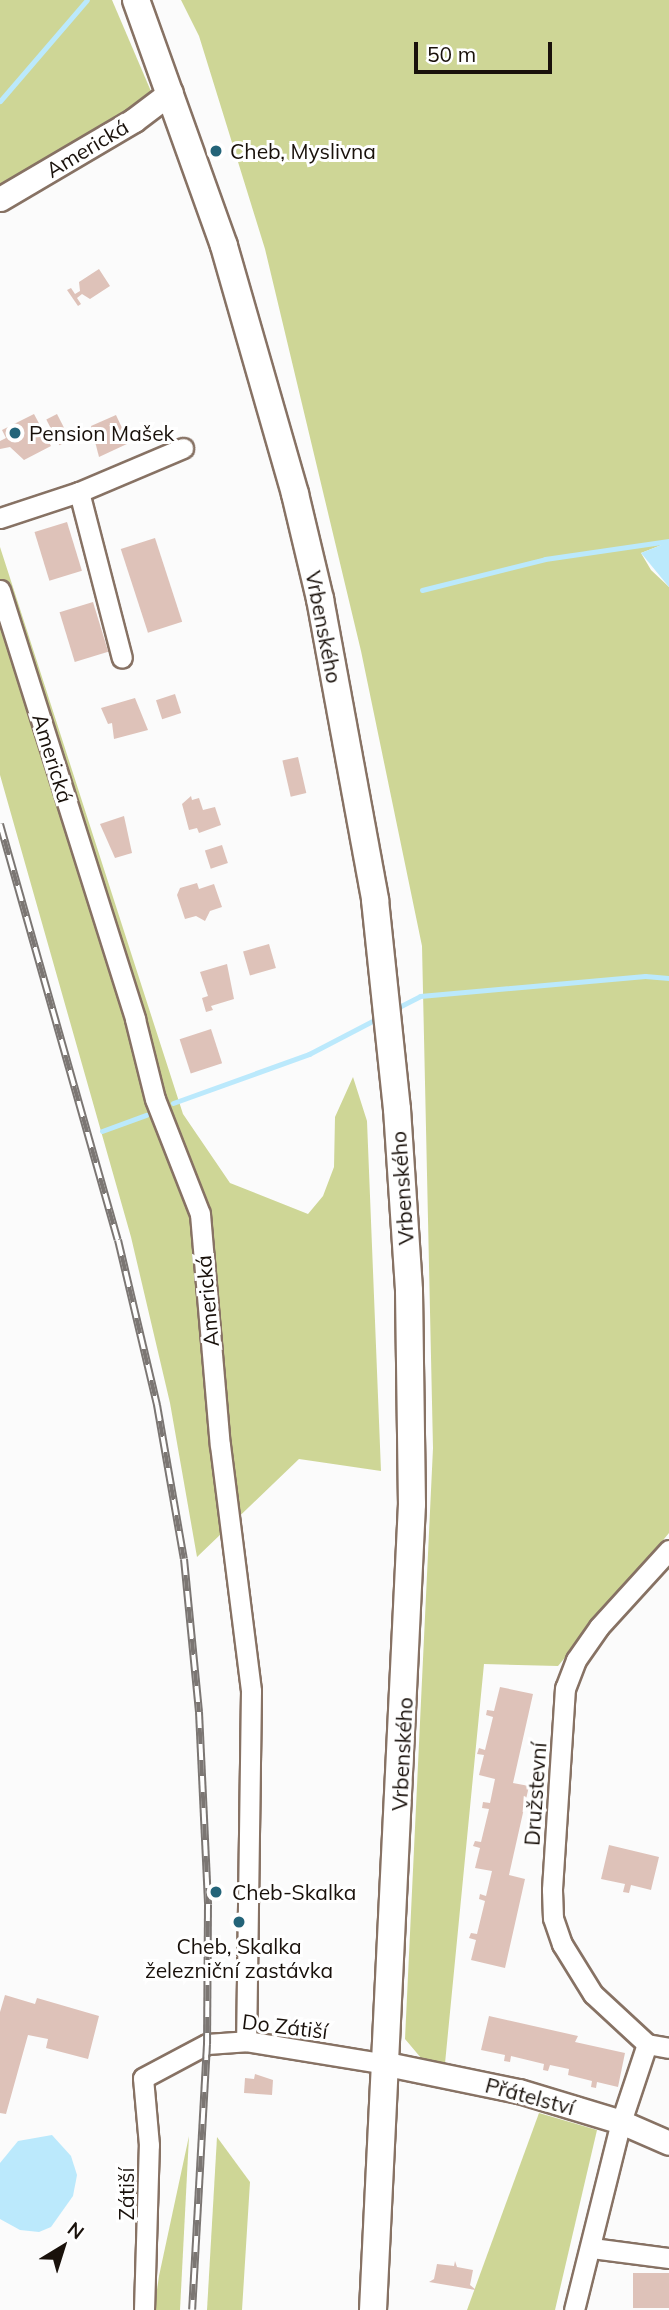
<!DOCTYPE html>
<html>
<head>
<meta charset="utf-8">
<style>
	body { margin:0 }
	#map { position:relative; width:669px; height:2310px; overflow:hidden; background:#fbfbfb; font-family:Mulish,sans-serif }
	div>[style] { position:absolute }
	.green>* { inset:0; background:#ced696 }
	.water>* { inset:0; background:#bbe9fc }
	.stream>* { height:5px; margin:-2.5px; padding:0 2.5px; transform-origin:2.5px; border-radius:2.5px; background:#bbe9fc }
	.building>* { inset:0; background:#dec2b9; transform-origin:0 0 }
	.roads { filter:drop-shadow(2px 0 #877264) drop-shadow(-2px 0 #877264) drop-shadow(0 2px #877264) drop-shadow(0 -2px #877264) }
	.minor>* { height:19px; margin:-9.5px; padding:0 9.5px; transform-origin:9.5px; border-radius:9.5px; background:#fff }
	.tertiary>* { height:23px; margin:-11.5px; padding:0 11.5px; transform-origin:11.5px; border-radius:11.5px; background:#fff }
	.secondary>* { height:26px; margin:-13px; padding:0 13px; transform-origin:13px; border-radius:13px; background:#fff }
	.rail>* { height:8px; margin-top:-4px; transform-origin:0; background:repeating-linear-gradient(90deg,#fff 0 16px,#7b7673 0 32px); box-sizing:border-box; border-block:2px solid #7b7673 }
	.dots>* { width:19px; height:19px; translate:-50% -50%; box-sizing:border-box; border:4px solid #fff; border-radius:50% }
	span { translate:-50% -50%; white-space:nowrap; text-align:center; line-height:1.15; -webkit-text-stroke:6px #fff; paint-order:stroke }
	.street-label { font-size:21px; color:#19110b }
	.poi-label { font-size:21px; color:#19110b }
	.left { translate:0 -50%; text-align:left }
	.north { position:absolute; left:28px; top:2212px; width:70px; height:70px; -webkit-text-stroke:5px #fff; paint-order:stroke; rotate:38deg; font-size:19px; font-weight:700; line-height:28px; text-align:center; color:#19110b }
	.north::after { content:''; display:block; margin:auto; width:24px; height:32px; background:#19110b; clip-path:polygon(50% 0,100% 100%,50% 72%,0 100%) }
	.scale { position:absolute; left:414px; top:42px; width:138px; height:32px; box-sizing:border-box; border:4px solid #19110b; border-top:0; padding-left:9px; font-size:21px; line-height:24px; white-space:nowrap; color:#19110b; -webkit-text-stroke:5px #fff; paint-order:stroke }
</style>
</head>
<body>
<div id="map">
	<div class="green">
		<i style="clip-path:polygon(0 0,112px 0,153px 96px,0 192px)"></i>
		<i style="clip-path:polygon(181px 0,669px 0,669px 542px,641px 553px,651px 570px,669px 587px,669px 1533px,558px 1666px,484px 1664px,443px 2084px,405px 2039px,433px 1448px,422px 946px,361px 651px,265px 249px,199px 36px)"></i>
		<i style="clip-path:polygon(0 547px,183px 1114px,230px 1183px,308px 1214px,323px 1196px,334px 1167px,335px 1117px,353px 1077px,367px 1121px,381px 1471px,299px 1459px,197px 1557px,170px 1403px,131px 1237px,0 775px)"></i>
		<i style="clip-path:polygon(539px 2113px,597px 2130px,555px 2310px,467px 2310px)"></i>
		<i style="clip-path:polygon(189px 2136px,180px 2310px,154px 2310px,159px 2276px)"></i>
		<i style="clip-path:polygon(217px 2137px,250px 2182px,242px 2310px,207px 2310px)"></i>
	</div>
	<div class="water">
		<i style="clip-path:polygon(669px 542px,669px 587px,641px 553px)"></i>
		<i style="clip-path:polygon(52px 2135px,71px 2156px,77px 2175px,73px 2196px,51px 2227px,39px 2232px,20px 2230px,0 2219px,0 2163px,18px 2141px)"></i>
	</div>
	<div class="stream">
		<i style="left:0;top:101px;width:133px;rotate:-49.3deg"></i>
		<i style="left:422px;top:590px;width:127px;rotate:-14.1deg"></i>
		<i style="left:545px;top:559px;width:125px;rotate:-8.3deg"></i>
		<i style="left:395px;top:1009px;width:28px;rotate:-27deg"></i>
		<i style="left:420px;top:996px;width:226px;rotate:-5.1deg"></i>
		<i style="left:645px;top:976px;width:24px;rotate:5deg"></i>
		<i style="left:173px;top:1103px;width:145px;rotate:-19.8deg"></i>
		<i style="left:309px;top:1054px;width:80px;rotate:-27.5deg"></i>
		<i style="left:102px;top:1131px;width:47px;rotate:-20deg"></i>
	</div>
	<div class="building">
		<i style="clip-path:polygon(99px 269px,110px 286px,90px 299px,82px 294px,77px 298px,81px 304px,78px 306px,67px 290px,71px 288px,75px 294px,80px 291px,79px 282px)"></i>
		<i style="clip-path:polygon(34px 414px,51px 446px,24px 460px,10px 447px,0 449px,0 441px,6px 438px,2px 430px)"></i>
		<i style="left:57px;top:414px;width:29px;height:12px;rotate:63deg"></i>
		<i style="clip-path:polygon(116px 415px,129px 443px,99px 457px,91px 426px)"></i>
		<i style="left:67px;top:522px;width:51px;height:34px;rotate:73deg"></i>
		<i style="left:155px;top:538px;width:88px;height:36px;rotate:72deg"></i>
		<i style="left:93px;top:602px;width:52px;height:35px;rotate:73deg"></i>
		<i style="left:175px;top:694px;width:20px;height:20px;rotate:72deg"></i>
		<i style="clip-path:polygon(135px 698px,148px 730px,114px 739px,112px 723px,108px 724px,101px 708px)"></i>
		<i style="left:298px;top:757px;width:37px;height:16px;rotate:77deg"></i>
		<i style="clip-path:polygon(191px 796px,192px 800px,199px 798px,203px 810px,215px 807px,221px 825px,199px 833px,197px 828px,189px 830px,182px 804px)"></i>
		<i style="clip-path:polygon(124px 816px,132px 853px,115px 858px,100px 824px)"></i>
		<i style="left:222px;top:845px;width:19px;height:18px;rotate:72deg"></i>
		<i style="clip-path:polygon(197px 883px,199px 889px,214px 884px,222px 907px,210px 911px,205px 921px,196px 916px,185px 919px,177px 895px,180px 888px)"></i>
		<i style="left:269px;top:944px;width:25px;height:27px;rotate:74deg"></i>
		<i style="clip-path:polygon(227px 964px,234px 999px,211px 1006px,213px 1010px,206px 1012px,202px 998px,208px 996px,200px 972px)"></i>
		<i style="left:211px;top:1029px;width:36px;height:33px;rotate:72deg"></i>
		<i style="clip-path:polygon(500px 1687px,533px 1694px,513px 1783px,529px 1786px,509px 1875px,525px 1879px,505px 1968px,471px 1960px,476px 1940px,469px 1938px,471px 1933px,477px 1934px,485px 1901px,479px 1899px,480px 1894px,486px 1896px,492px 1871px,475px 1868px,480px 1848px,473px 1846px,475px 1841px,481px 1842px,489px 1809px,482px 1808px,483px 1802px,490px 1803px,495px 1779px,479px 1775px,484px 1755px,477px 1754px,479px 1748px,485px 1750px,493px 1717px,486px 1715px,487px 1710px,494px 1711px)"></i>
		<i style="clip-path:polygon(609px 1845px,659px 1857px,651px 1890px,631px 1885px,629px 1893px,623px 1892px,625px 1884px,601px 1879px)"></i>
		<i style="clip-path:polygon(5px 1995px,35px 2004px,37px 1998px,99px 2016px,88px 2059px,46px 2048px,48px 2039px,28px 2035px,6px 2114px,0 2113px,0 2012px)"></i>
		<i style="clip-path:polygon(489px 2016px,578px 2036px,575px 2042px,625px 2053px,618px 2087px,597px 2082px,596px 2088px,591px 2087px,592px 2081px,568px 2075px,569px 2069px,550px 2065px,548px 2071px,543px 2070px,544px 2064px,511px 2056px,510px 2062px,504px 2061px,505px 2055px,481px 2050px)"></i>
		<i style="clip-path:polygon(255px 2074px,273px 2080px,272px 2095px,244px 2093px,245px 2078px,254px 2079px)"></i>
		<i style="clip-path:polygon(455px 2261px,457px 2267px,473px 2270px,470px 2285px,476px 2290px,429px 2282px,434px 2279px,437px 2264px,454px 2266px)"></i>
		<i style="left:669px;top:2273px;width:35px;height:36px;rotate:90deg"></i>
	</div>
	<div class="roads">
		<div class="minor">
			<i style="left:79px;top:492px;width:171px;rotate:75.5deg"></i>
			<i style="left:0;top:518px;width:83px;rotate:-18.2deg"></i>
			<i style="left:79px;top:492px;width:113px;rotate:-22.9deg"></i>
			<i style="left:0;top:590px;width:450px;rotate:72.5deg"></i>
			<i style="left:135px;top:1019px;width:82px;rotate:76deg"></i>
			<i style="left:155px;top:1099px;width:123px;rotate:68.6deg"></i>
			<i style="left:200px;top:1214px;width:232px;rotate:85.1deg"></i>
			<i style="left:220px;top:1445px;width:248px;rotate:82.8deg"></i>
			<i style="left:251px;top:1691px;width:350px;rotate:90.8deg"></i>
			<i style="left:669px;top:1550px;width:104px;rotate:132.3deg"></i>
			<i style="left:599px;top:1627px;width:40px;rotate:124.9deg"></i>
			<i style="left:576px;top:1660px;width:30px;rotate:111deg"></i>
			<i style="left:565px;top:1688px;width:202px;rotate:93.7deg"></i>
			<i style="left:552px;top:1890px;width:28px;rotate:88deg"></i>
			<i style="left:553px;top:1918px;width:28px;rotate:71deg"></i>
			<i style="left:562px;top:1944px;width:59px;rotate:58.2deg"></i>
			<i style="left:593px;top:1994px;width:74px;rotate:42.8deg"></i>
			<i style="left:647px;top:2044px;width:22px;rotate:10deg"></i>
			<i style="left:592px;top:2248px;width:78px;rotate:7.4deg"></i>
			<i style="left:144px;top:2310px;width:165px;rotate:-88.3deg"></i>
			<i style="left:149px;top:2145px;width:67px;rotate:-95.1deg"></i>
			<i style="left:143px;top:2078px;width:72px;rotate:-28deg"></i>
			<i style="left:207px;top:2044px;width:39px;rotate:-4deg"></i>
			<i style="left:246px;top:2041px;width:143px;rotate:9.3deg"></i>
			<i style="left:574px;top:2310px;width:194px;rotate:-76deg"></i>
			<i style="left:621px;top:2122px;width:82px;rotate:-71.6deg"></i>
		</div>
		<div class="tertiary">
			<i style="left:0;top:199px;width:156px;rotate:-30.5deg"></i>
			<i style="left:134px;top:120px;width:46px;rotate:-37.1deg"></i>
			<i style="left:387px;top:2064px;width:135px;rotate:11.6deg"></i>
			<i style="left:519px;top:2091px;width:107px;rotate:16.9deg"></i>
			<i style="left:621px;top:2122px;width:52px;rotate:23.6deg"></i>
		</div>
		<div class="secondary">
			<i style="left:136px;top:0;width:261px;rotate:70.3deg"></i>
			<i style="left:224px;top:246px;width:258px;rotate:74deg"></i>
			<i style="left:295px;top:494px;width:108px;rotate:76.6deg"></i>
			<i style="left:320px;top:599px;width:306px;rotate:79.6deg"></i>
			<i style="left:375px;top:900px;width:210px;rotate:84deg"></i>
			<i style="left:397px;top:1109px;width:182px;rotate:86.2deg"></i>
			<i style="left:409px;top:1291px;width:213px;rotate:89.2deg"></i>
			<i style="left:412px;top:1504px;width:807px;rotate:92.77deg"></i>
		</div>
	</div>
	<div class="rail">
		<i style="left:0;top:824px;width:432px;rotate:74.2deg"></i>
		<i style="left:118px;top:1240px;width:170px;rotate:76.7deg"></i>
		<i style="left:157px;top:1405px;width:156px;rotate:80.1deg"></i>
		<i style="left:184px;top:1559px;width:154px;rotate:84.4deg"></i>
		<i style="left:199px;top:1712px;width:193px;rotate:87.3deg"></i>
		<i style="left:208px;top:1905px;width:139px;rotate:90.4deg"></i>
		<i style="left:207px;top:2044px;width:266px;rotate:93.2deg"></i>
	</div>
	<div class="dots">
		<i style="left:216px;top:151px;background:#246479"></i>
		<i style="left:15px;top:433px;background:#246479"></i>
		<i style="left:216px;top:1892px;background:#246479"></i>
		<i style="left:239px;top:1922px;background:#246479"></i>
	</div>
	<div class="street-label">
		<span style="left:87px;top:148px;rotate:-31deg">Americká</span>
		<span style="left:324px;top:627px;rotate:79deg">Vrbenského</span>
		<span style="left:53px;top:758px;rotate:73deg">Americká</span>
		<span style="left:402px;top:1188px;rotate:-94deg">Vrbenského</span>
		<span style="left:207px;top:1301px;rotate:-95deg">Americká</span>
		<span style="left:402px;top:1754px;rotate:-87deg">Vrbenského</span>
		<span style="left:535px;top:1794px;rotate:-86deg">Družstevní</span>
		<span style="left:285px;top:2026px;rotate:7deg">Do Zátiší</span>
		<span style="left:530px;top:2096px;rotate:15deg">Přátelství</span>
		<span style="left:126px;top:2194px;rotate:-90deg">Zátiší</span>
	</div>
	<div class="poi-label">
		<span class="left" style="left:230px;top:151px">Cheb, Myslivna</span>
		<span class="left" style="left:29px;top:433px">Pension Mašek</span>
		<span class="left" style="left:232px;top:1892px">Cheb-Skalka</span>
		<span style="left:239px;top:1958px">Cheb, Skalka<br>železniční zastávka</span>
	</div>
	<div class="north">N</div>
	<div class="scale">50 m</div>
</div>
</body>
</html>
